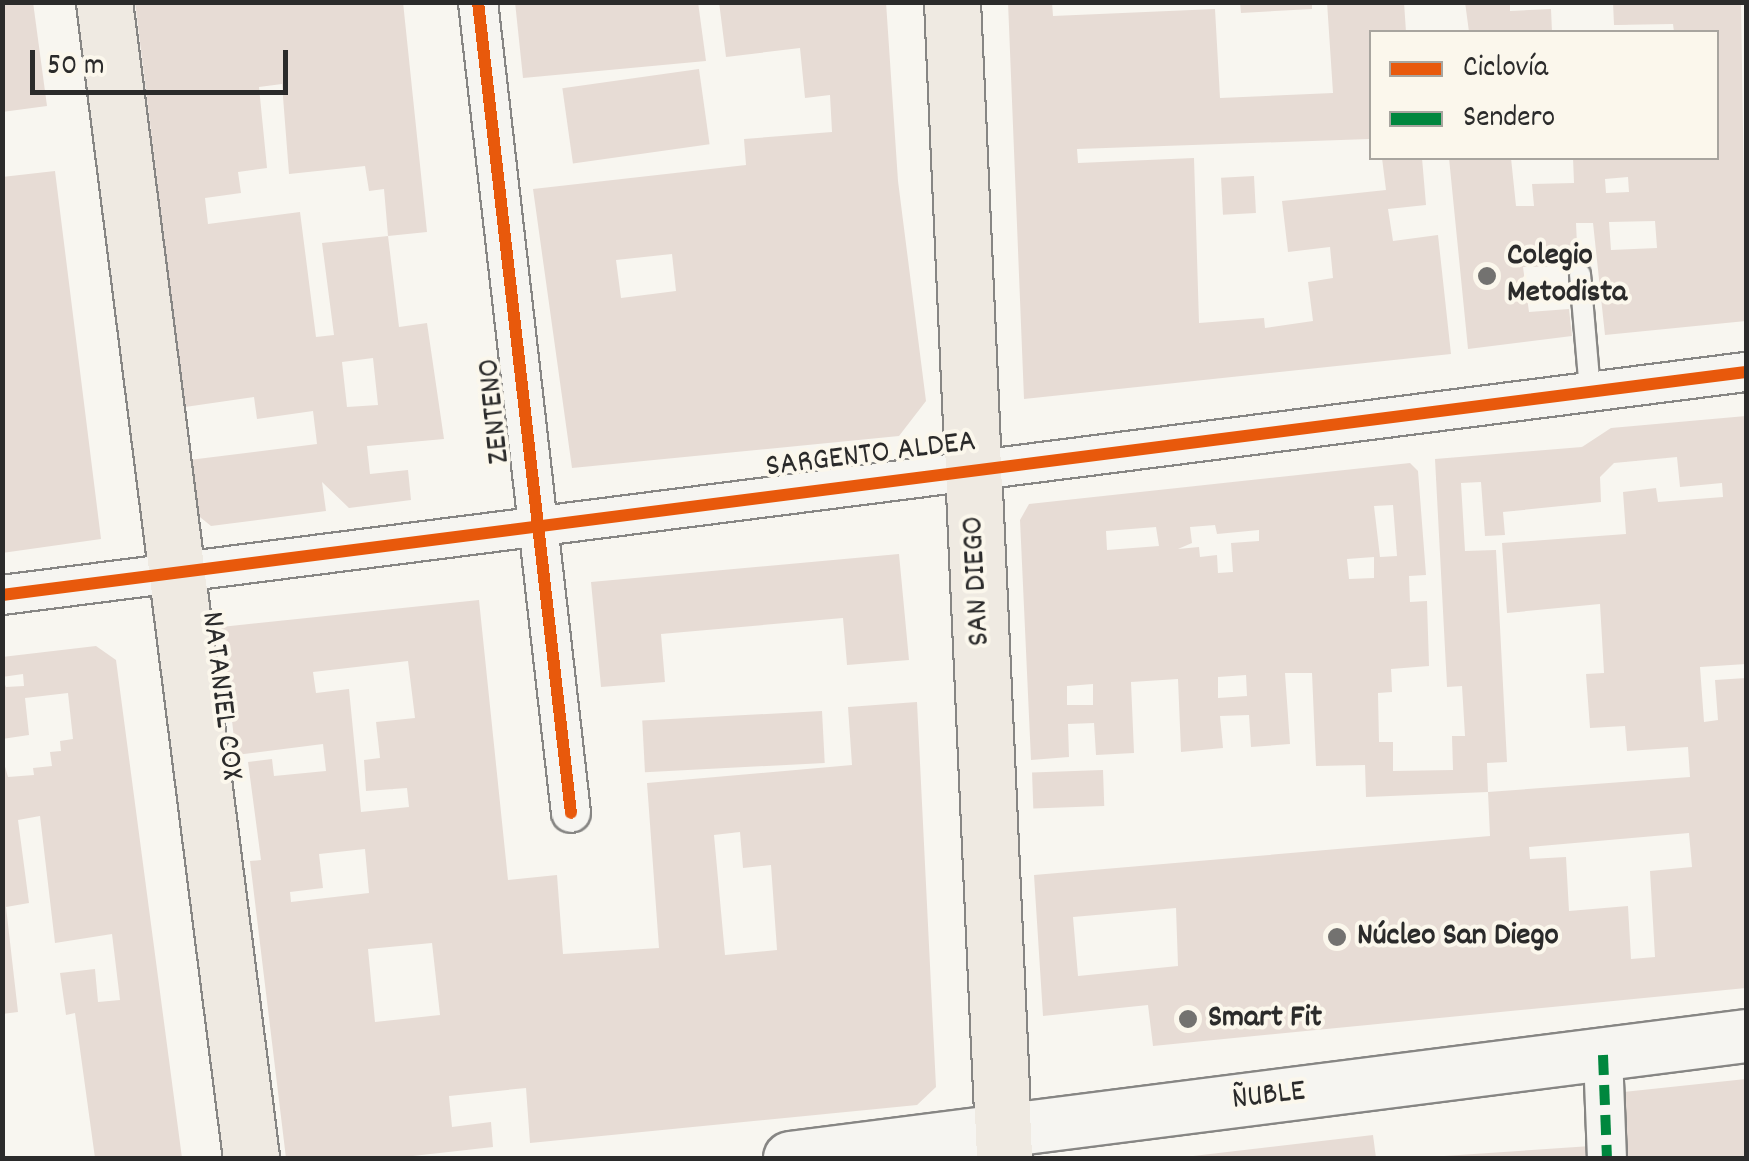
<!DOCTYPE html>
<html>
<head>
<meta charset="utf-8">
<style>
	body { margin:0 }
	#map { position:relative; width:1749px; height:1161px; overflow:hidden; background:#f8f6f0; font-family:Dekko,sans-serif }
	div>[style] { position:absolute }
	.building>* { inset:0; background:#e7dcd5; transform-origin:0 0 }
	.roads { filter:drop-shadow(2px 0 #878684) drop-shadow(-2px 0 #878684) drop-shadow(0 2px #878684) drop-shadow(0 -2px #878684) }
	.service>* { height:20px; margin:-10px; padding:0 10px; transform-origin:10px; border-radius:10px; background:#f6f5f1 }
	.minor>* { height:38px; margin:-19px; padding:0 19px; transform-origin:19px; border-radius:19px; background:#f6f5f1 }
	.secondary>* { height:52px; margin:-26px; padding:0 26px; transform-origin:26px; border-radius:26px; background:#f6f5f1 }
	.primary>* { height:55px; margin:-27.5px; padding:0 27.5px; transform-origin:27.5px; border-radius:27.5px; background:#efeae2 }
	.quiet>* { height:10px; margin-top:-5px; transform-origin:0; background:repeating-linear-gradient(90deg,#00873e 0 20px,transparent 0 30px) }
	.cycleway>* { height:12px; margin:-6px; padding:0 6px; transform-origin:6px; border-radius:6px; background:#e8590c }
	.dots>* { width:28px; height:28px; translate:-50% -50%; box-sizing:border-box; border:5px solid #fbf7ec; border-radius:50% }
	span { translate:-50% -50%; white-space:nowrap; text-align:center; line-height:1.15; -webkit-text-stroke:8px #fbf7ec; paint-order:stroke }
	.poi-label { font-size:32px; color:#2b2b2b; font-weight:700 }
	.left { translate:0 -50%; text-align:left }
	.street-label { font-size:32px; color:#2b2b2b }
	.frame { position:absolute; inset:0; border:5px solid #2b2b2b; pointer-events:none }
	.legend { position:absolute; left:1369px; top:30px; width:350px; height:130px; box-sizing:border-box; background:#fbf7ec; border:2px solid #a8a59f; margin:0; padding:12px 18px; list-style:none; font-size:30px; color:#2b2b2b }
	.legend li { display:flex; align-items:center; gap:20px; height:50px }
	.legend b { width:50px; border:2px solid #a8a59f }
	.scale { position:absolute; left:30px; top:50px; width:258px; height:45px; box-sizing:border-box; border:5px solid #2b2b2b; border-top:0; padding-left:12px; font-size:30px; line-height:35px; white-space:nowrap; color:#2b2b2b; -webkit-text-stroke:8px #fbf7ec; paint-order:stroke }
</style>
</head>
<body>
<div id="map">
	<div class="building">
		<i style="clip-path:polygon(2px 2px,33px 2px,47px 106px,2px 112px)"></i>
		<i style="clip-path:polygon(evenodd,135px 2px,403px 2px,427px 232px,388px 236px,384px 189px,369px 191px,365px 166px,289px 174px,282px 84px,259px 87px,267px 168px,238px 172px,241px 193px,205px 198px,208px 224px,300px 212px,316px 337px,334px 335px,322px 243px,388px 236px,399px 327px,427px 323px,444px 439px,367px 446px,370px 474px,408px 470px,411px 500px,349px 508px,322px 482px,326px 511px,211px 526px,195px 513px,189px 460px,317px 444px,313px 411px,257px 419px,254px 397px,185px 407px,135px 2px,373px 358px,378px 405px,347px 407px,342px 362px,373px 358px)"></i>
		<i style="clip-path:polygon(515px 2px,698px 2px,706px 61px,523px 78px)"></i>
		<i style="clip-path:polygon(evenodd,719px 2px,886px 2px,898px 181px,926px 401px,899px 436px,572px 468px,533px 189px,746px 165px,744px 139px,832px 132px,830px 95px,805px 98px,800px 48px,726px 57px,719px 2px,672px 254px,676px 291px,621px 298px,616px 260px,672px 254px)"></i>
		<i style="clip-path:polygon(1008px 2px,1052px 2px,1053px 16px,1215px 9px,1220px 98px,1333px 93px,1327px 2px,1404px 2px,1406px 32px,1372px 32px,1369px 139px,1077px 149px,1078px 163px,1194px 158px,1199px 323px,1264px 318px,1265px 328px,1313px 321px,1308px 282px,1333px 278px,1330px 247px,1288px 252px,1282px 201px,1386px 190px,1382px 158px,1422px 158px,1426px 205px,1388px 209px,1393px 241px,1438px 235px,1451px 354px,1024px 399px)"></i>
		<i style="clip-path:polygon(1240px 2px,1312px 2px,1312px 9px,1241px 13px)"></i>
		<i style="clip-path:polygon(1465px 2px,1510px 2px,1510px 11px,1551px 9px,1552px 32px,1469px 32px)"></i>
		<i style="clip-path:polygon(evenodd,1613px 2px,1741px 2px,1746px 321px,1605px 335px,1593px 223px,1576px 223px,1578px 266px,1523px 267px,1529px 312px,1569px 309px,1572px 336px,1468px 349px,1449px 158px,1511px 158px,1516px 206px,1534px 206px,1532px 184px,1574px 183px,1573px 158px,1716px 158px,1716px 32px,1674px 32px,1673px 24px,1614px 25px,1613px 2px,1628px 177px,1629px 192px,1606px 193px,1605px 179px,1628px 177px,1613px 2px,1655px 221px,1657px 248px,1611px 250px,1609px 222px,1655px 221px)"></i>
		<i style="left:699px;top:69px;width:76px;height:138px;rotate:82deg"></i>
		<i style="clip-path:polygon(55px 171px,101px 539px,2px 553px,2px 177px)"></i>
		<i style="left:1254px;top:176px;width:37px;height:33px;rotate:87deg"></i>
		<i style="clip-path:polygon(evenodd,1746px 416px,1746px 664px,1700px 667px,1704px 722px,1718px 720px,1715px 680px,1746px 678px,1746px 988px,1153px 1046px,1148px 1005px,1043px 1016px,1034px 875px,1490px 836px,1488px 792px,1690px 777px,1688px 747px,1627px 751px,1625px 726px,1590px 728px,1586px 674px,1604px 673px,1600px 604px,1507px 613px,1502px 543px,1626px 534px,1623px 492px,1656px 488px,1658px 502px,1723px 497px,1722px 483px,1680px 487px,1677px 457px,1614px 463px,1600px 477px,1601px 502px,1503px 512px,1505px 535px,1485px 536px,1481px 482px,1461px 483px,1465px 551px,1496px 550px,1507px 762px,1487px 763px,1488px 792px,1366px 797px,1365px 765px,1316px 766px,1312px 673px,1285px 673px,1290px 744px,1251px 747px,1249px 715px,1220px 716px,1223px 748px,1181px 752px,1178px 679px,1131px 682px,1134px 753px,1096px 755px,1094px 723px,1068px 724px,1069px 757px,1031px 760px,1020px 520px,1029px 504px,1410px 463px,1418px 471px,1426px 575px,1409px 576px,1410px 602px,1427px 601px,1429px 666px,1391px 669px,1392px 692px,1378px 693px,1379px 742px,1393px 742px,1393px 771px,1453px 770px,1452px 736px,1465px 736px,1462px 686px,1447px 687px,1435px 459px,1582px 447px,1611px 428px,1746px 416px,1393px 505px,1397px 556px,1380px 557px,1374px 506px,1393px 505px,1746px 416px,1215px 525px,1217px 534px,1259px 530px,1259px 541px,1231px 543px,1233px 572px,1218px 573px,1217px 555px,1200px 557px,1199px 547px,1178px 549px,1192px 543px,1190px 527px,1215px 525px,1746px 416px,1156px 527px,1159px 546px,1107px 550px,1106px 531px,1156px 527px,1746px 416px,1374px 557px,1374px 578px,1349px 579px,1347px 559px,1374px 557px,1746px 416px,1246px 675px,1247px 696px,1218px 698px,1218px 677px,1246px 675px,1746px 416px,1093px 684px,1093px 705px,1067px 705px,1067px 686px,1093px 684px,1746px 416px,1689px 833px,1692px 867px,1650px 871px,1655px 957px,1631px 959px,1628px 906px,1569px 911px,1566px 857px,1530px 859px,1529px 847px,1689px 833px,1746px 416px,1176px 908px,1178px 966px,1078px 976px,1073px 917px,1176px 908px)"></i>
		<i style="clip-path:polygon(899px 554px,909px 660px,847px 665px,843px 618px,661px 634px,665px 682px,601px 687px,591px 582px)"></i>
		<i style="clip-path:polygon(evenodd,479px 600px,508px 880px,557px 875px,563px 954px,659px 948px,647px 783px,852px 765px,848px 707px,917px 702px,936px 1087px,917px 1105px,530px 1143px,526px 1088px,449px 1096px,452px 1127px,491px 1122px,493px 1147px,395px 1158px,286px 1158px,250px 861px,261px 860px,248px 762px,272px 759px,274px 776px,326px 771px,323px 744px,236px 755px,221px 627px,479px 600px,408px 661px,415px 718px,376px 722px,380px 758px,364px 760px,366px 791px,407px 788px,409px 807px,361px 812px,349px 689px,316px 693px,313px 672px,408px 661px,479px 600px,740px 832px,743px 868px,771px 865px,777px 950px,725px 955px,714px 835px,740px 832px,479px 600px,365px 849px,369px 893px,291px 902px,290px 892px,323px 888px,319px 854px,365px 849px,479px 600px,432px 943px,440px 1015px,375px 1022px,368px 949px,432px 943px)"></i>
		<i style="clip-path:polygon(96px 646px,116px 660px,182px 1158px,95px 1158px,75px 1013px,66px 1015px,60px 973px,95px 969px,98px 1002px,120px 1000px,112px 934px,55px 943px,40px 816px,18px 820px,29px 903px,6px 907px,18px 1012px,2px 1014px,2px 756px,8px 777px,34px 775px,33px 768px,52px 766px,50px 752px,61px 751px,60px 741px,73px 739px,68px 693px,25px 698px,29px 735px,2px 739px,2px 678px,6px 687px,24px 686px,23px 674px,2px 677px,2px 657px)"></i>
		<i style="left:822px;top:711px;width:52px;height:180px;rotate:87deg"></i>
		<i style="left:1103px;top:770px;width:36px;height:71px;rotate:88deg"></i>
		<i style="clip-path:polygon(1746px 1079px,1746px 1158px,1618px 1158px,1614px 1093px)"></i>
		<i style="clip-path:polygon(1373px 1135px,1376px 1158px,1193px 1158px,1193px 1156px)"></i>
		<i style="clip-path:polygon(1591px 1146px,1592px 1158px,1444px 1158px,1444px 1156px)"></i>
	</div>
	<div class="roads">
		<div class="service">
			<i style="left:1580px;top:274px;width:117px;rotate:85.1deg"></i>
		</div>
		<div class="minor">
			<i style="left:478px;top:2px;width:816px;rotate:83.46deg"></i>
			<i style="left:2px;top:595px;width:1758px;rotate:-7.29deg"></i>
			<i style="left:1603px;top:1055px;width:103px;rotate:87.8deg"></i>
		</div>
		<div class="secondary">
			<i style="left:790px;top:1158px;width:964px;rotate:-7.27deg"></i>
		</div>
		<div class="primary">
			<i style="left:104px;top:2px;width:1165px;rotate:82.75deg"></i>
			<i style="left:952px;top:2px;width:1157px;rotate:87.42deg"></i>
		</div>
	</div>
	<div class="quiet">
		<i style="left:1603px;top:1055px;width:103px;rotate:87.8deg"></i>
	</div>
	<div class="cycleway">
		<i style="left:478px;top:2px;width:816px;rotate:83.46deg"></i>
		<i style="left:2px;top:595px;width:1758px;rotate:-7.29deg"></i>
	</div>
	<div class="dots">
		<i style="left:1487px;top:276px;background:#737270"></i>
		<i style="left:1337px;top:937px;background:#737270"></i>
		<i style="left:1188px;top:1019px;background:#737270"></i>
	</div>
	<div class="poi-label">
		<span class="left" style="left:1507px;top:276px">Colegio<br>Metodista</span>
		<span class="left" style="left:1357px;top:937px">Núcleo San Diego</span>
		<span class="left" style="left:1208px;top:1019px">Smart Fit</span>
	</div>
	<div class="street-label">
		<span style="left:496px;top:411px;rotate:-96deg">ZENTENO</span>
		<span style="left:871px;top:456px;rotate:-7deg">SARGENTO ALDEA</span>
		<span style="left:978px;top:581px;rotate:-93deg">SAN DIEGO</span>
		<span style="left:220px;top:696px;rotate:83deg">NATANIEL COX</span>
		<span style="left:1269px;top:1097px;rotate:-7deg">ÑUBLE</span>
	</div>
	<div class="frame"></div>
	<ul class="legend">
	<li><b style="height:12px;background:#e8590c"></b>Ciclovía</li>
	<li><b style="height:12px;background:#00873e"></b>Sendero</li>
	</ul>
	<div class="scale">50 m</div>
</div>
</body>
</html>
